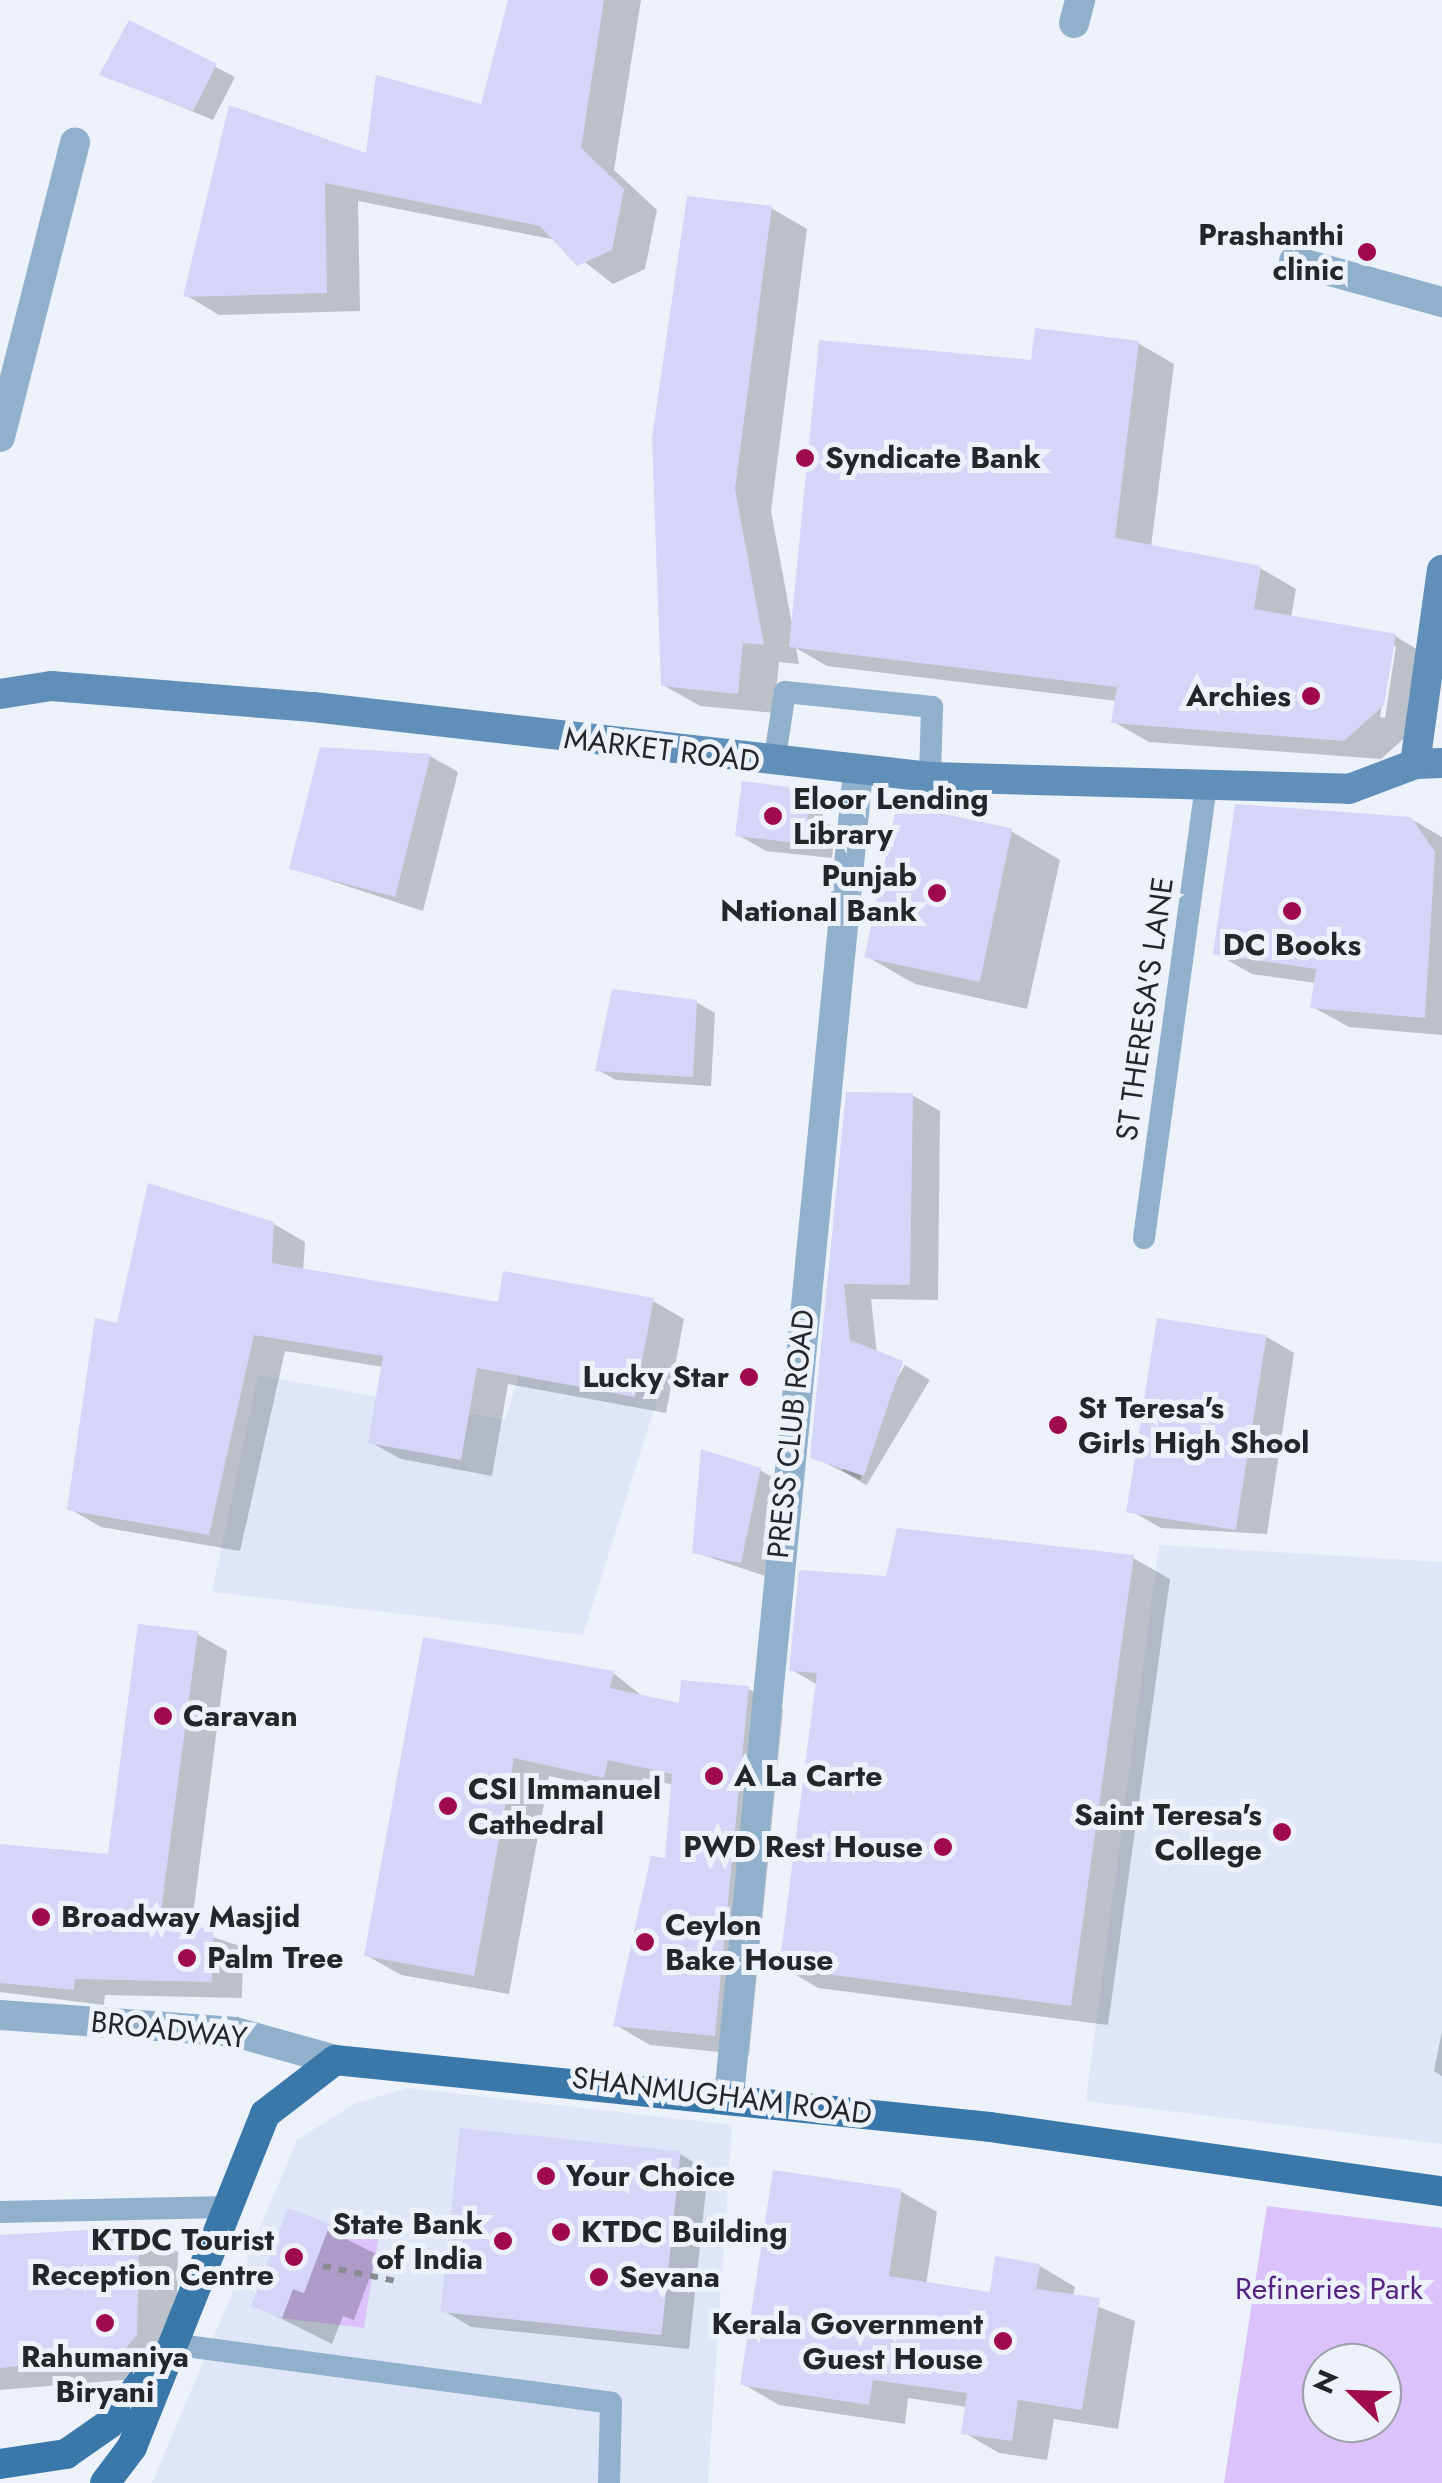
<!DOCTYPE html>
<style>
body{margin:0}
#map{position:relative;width:1442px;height:2483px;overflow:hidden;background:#ecf1fa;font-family:Jost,sans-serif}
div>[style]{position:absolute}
.built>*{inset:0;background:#dfe6f7}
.green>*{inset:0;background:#dbc2fb}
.shadow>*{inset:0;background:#0003;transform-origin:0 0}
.building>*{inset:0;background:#d5d5f8;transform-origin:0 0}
.path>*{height:6px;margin-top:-3px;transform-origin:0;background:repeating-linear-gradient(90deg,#898c92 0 8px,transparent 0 16px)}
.lane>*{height:22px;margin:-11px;padding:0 11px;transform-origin:11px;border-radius:11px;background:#90b0cc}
.street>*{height:30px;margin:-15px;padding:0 15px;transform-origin:15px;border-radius:15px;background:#90b0cc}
.secondary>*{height:30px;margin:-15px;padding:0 15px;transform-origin:15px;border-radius:15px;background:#6090b9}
.primary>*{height:30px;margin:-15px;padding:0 15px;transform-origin:15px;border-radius:15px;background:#3a78aa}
.dots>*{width:28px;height:28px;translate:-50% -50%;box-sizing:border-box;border:5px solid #ecf1fa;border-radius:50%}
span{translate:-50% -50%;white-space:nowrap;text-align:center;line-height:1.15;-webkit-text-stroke:10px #ecf1fa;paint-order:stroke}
.poi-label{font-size:30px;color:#25262a;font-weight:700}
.right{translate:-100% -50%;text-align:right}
.left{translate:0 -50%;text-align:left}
.street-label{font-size:30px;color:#25262a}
.park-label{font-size:30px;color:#552481}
.north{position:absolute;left:1302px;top:2343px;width:100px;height:100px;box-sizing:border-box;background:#ecf1fa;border:2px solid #9ca0a7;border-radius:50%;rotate:293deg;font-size:28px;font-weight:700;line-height:40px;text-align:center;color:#25262a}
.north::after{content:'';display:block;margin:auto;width:35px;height:45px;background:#a0094e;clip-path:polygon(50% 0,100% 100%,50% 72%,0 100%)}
</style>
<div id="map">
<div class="built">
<div style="clip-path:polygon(520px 1372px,662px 1384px,583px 1635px,212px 1592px,258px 1375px,505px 1420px)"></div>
<div style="clip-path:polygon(1159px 1545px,1442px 1562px,1442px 2144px,1086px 2101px)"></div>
<div style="clip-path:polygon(407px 2088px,732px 2125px,708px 2483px,152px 2483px,297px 2140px,354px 2104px)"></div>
</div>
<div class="green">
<div style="clip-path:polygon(evenodd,1267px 2206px,1442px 2228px,1442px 2483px,1224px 2483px,1267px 2206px,1382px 2363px,1382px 2423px,1322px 2423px,1322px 2363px,1382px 2363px)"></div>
<div style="clip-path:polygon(330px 2224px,379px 2234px,364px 2328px,282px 2318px,293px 2289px,304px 2293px)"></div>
</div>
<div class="shadow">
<div style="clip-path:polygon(510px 0,641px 0,614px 170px,657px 210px,645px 269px,613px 284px,556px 240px,358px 201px,360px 311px,219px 315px,186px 295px,231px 108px,368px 157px,483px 107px)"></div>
<div style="clip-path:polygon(130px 23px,235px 77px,213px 120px,102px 74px)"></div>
<div style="clip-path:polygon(evenodd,771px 208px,807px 229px,771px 511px,792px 624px,1033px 363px,1138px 343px,1174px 364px,1151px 547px,1260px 568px,1296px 589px,1291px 618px,1395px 636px,1430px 657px,1419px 725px,1381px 759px,1149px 742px,1114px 722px,1117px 701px,827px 666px,796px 648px,799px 664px,779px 662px,774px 713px,700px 706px,663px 685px,771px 208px,1391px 646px,1396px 646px,1385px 718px,1380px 717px,1391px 646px)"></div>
<div style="clip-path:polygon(430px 756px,458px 772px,423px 911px,292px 868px)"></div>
<div style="clip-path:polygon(788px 790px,817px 806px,835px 833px,832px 858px,766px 851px,738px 835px)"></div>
<div style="clip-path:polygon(1411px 819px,1442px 837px,1442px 1035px,1349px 1027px,1313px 1007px,1316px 983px,1252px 974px,1215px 953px)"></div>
<div style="clip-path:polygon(1011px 831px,1060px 860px,1027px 1009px,915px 984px,866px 956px)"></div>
<div style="clip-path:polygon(696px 1002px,715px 1013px,711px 1086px,616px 1080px,598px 1070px)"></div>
<div style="clip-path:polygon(848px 1094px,912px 1095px,940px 1111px,938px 1300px,871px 1299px,877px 1354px,902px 1364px,860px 1480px,813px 1457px)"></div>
<div style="clip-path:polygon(274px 1224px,305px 1242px,303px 1271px,500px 1305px,653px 1301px,684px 1319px,666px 1413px,508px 1384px,492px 1476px,401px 1459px,370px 1442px,383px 1367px,285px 1351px,240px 1551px,101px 1527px,70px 1509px,119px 1326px)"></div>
<div style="clip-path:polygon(1267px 1337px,1294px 1353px,1267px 1534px,1161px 1528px,1133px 1512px)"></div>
<div style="left:905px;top:1365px;width:29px;height:123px;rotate:31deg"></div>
<div style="clip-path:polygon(760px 1470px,788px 1486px,768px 1577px,694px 1552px)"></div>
<div style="clip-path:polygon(1133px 1558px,1170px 1579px,1108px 2025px,818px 1988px,781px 1966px,818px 1685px,792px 1670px,888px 1579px)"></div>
<div style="clip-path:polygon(197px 1634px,227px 1651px,191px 1930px,243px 1947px,242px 1998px,105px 1995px,104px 2005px,0 1992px,0 1846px,110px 1856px)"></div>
<div style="clip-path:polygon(425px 1640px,613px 1673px,646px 1699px,681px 1706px,749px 1689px,783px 1709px,749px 2055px,650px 2045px,616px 2025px,667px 1861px,674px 1785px,643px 1778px,639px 1796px,549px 1776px,509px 1994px,401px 1975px,366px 1955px)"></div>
<div style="clip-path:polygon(1442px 2031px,1442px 2076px,1434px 2071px)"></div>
<div style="clip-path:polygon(680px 2154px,708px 2171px,689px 2349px,471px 2327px,443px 2310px)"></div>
<div style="clip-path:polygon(902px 2192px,937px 2212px,926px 2285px,992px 2295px,1040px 2266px,1075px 2287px,1073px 2297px,1135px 2321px,1118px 2429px,1054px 2419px,1047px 2460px,999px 2453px,963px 2432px,967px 2407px,908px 2398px,905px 2424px,779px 2405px,743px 2384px)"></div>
<div style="clip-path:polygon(290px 2211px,378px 2255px,354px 2320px,343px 2316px,332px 2344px,254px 2305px)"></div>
<div style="clip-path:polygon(140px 2229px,178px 2252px,176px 2358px,159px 2377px,0 2390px,0 2237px)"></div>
</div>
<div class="building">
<div style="clip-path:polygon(508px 0,604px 0,581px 148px,624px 189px,612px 250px,577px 266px,540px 226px,325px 183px,327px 293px,183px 297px,229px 105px,366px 153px,376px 75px,481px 104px)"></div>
<div style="clip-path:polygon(129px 20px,217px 64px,193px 111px,99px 75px)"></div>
<div style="clip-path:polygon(687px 196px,772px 206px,735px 489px,764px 645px,743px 643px,738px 694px,661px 686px,652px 438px)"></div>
<div style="clip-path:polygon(1035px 328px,1139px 341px,1115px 538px,1261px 566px,1254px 609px,1396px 634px,1384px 705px,1344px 741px,1111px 723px,1117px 687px,789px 647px,819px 340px,1031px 360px)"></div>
<div style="clip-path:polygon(320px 747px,431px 754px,395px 897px,289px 869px)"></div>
<div style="clip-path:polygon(742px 781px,788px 787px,808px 816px,805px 844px,735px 836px)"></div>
<div style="left:897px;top:804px;width:118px;height:157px;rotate:12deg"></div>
<div style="clip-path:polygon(1235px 804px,1411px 817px,1435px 852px,1425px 1018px,1310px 1008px,1316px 969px,1213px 954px)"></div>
<div style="clip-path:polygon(612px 989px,697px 1000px,693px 1077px,595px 1071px)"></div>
<div style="clip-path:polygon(846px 1092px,913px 1093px,910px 1285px,844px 1284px,850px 1340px,903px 1361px,864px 1476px,810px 1458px)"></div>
<div style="clip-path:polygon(148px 1183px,274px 1222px,272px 1263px,498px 1302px,503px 1271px,654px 1298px,635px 1397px,477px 1368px,461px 1460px,368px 1443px,383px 1356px,254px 1335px,209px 1535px,67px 1510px,95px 1318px,117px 1323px)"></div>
<div style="left:1157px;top:1318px;width:111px;height:197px;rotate:9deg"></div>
<div style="clip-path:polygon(701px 1449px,761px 1468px,741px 1563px,692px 1553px)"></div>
<div style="clip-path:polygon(897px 1528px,1134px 1555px,1071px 2006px,779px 1968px,817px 1673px,789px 1671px,799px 1570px,886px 1576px)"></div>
<div style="clip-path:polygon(138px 1624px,198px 1631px,159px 1926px,214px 1928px,212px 1982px,75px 1979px,74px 1990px,0 1983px,0 1844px,108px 1854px)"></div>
<div style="clip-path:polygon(423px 1637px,614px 1671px,610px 1688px,679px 1703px,681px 1680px,749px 1686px,715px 2036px,613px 2026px,651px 1856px,665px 1858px,672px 1774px,608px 1760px,604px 1778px,514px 1758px,474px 1976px,364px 1956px)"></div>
<div style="left:460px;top:2128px;width:222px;height:185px;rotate:6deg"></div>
<div style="clip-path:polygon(773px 2170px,902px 2189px,889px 2276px,990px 2292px,995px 2256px,1040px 2264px,1036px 2289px,1100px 2298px,1082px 2410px,1018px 2400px,1012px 2441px,961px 2434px,967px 2393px,873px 2380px,869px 2405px,740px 2385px)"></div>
<div style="clip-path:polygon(288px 2208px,330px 2224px,304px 2293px,293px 2289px,282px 2318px,251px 2306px)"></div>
<div style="clip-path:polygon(140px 2227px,137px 2335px,119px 2356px,0 2368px,0 2235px)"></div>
</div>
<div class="path">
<div style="left:323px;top:2266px;width:75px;rotate:11.6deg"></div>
</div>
<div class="lane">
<div style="left:774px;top:763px;width:72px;rotate:-81.2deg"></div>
<div style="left:785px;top:692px;width:148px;rotate:5.8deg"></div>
<div style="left:932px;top:707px;width:70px;rotate:91.6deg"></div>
<div style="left:1144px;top:1238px;width:455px;rotate:-82.2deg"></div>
<div style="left:0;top:2212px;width:225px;rotate:-1.3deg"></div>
<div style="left:171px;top:2344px;width:444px;rotate:7.6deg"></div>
<div style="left:611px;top:2403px;width:80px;rotate:91.4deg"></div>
</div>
<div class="street">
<div style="left:1074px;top:23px;width:24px;rotate:-75deg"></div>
<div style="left:1294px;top:261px;width:154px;rotate:15.5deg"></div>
<div style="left:0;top:437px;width:304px;rotate:-75.7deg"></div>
<div style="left:0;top:2015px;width:236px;rotate:4.1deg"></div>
<div style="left:235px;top:2032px;width:104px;rotate:15.6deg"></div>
<div style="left:729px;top:2097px;width:1332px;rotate:-84.44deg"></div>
</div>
<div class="secondary">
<div style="left:0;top:694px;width:52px;rotate:-8.9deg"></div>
<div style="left:51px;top:686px;width:263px;rotate:4.6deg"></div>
<div style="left:313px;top:707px;width:621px;rotate:6.47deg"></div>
<div style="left:930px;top:777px;width:419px;rotate:1.6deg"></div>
<div style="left:1349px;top:789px;width:71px;rotate:-20.7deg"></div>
<div style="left:1415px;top:764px;width:27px;rotate:-2deg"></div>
<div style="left:1415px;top:764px;width:196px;rotate:-82.1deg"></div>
</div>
<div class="primary">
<div style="left:0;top:2464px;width:67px;rotate:-8.6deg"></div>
<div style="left:66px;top:2454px;width:52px;rotate:-34.9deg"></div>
<div style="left:109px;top:2424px;width:68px;rotate:-52.1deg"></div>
<div style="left:105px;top:2483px;width:45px;rotate:-53.1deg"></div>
<div style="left:132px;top:2447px;width:359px;rotate:-68.2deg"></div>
<div style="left:265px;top:2114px;width:88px;rotate:-37.6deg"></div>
<div style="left:335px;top:2060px;width:658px;rotate:5.84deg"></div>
<div style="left:990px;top:2127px;width:457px;rotate:8.1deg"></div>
</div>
<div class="dots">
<div style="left:1367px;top:252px;background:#a0094e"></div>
<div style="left:805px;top:458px;background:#a0094e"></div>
<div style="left:1311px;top:696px;background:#a0094e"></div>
<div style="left:773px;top:816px;background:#a0094e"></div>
<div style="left:937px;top:893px;background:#a0094e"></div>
<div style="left:1292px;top:911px;background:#a0094e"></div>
<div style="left:749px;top:1377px;background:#a0094e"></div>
<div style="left:1058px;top:1425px;background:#a0094e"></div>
<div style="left:163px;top:1716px;background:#a0094e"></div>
<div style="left:714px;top:1776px;background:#a0094e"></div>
<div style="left:448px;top:1806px;background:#a0094e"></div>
<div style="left:1282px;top:1832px;background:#a0094e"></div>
<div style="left:943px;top:1847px;background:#a0094e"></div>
<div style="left:41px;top:1917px;background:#a0094e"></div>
<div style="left:645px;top:1942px;background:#a0094e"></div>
<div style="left:187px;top:1958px;background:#a0094e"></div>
<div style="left:546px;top:2176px;background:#a0094e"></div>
<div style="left:561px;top:2232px;background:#a0094e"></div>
<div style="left:503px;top:2241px;background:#a0094e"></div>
<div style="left:294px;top:2257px;background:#a0094e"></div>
<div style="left:599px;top:2277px;background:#a0094e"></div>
<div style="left:105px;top:2323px;background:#a0094e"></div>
<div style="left:1003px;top:2341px;background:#a0094e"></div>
</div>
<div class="poi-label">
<span class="right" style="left:1344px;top:252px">Prashanthi<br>clinic</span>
<span class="left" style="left:825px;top:458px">Syndicate Bank</span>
<span class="right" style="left:1291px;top:696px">Archies</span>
<span class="left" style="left:793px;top:816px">Eloor Lending<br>Library</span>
<span class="right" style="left:917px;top:893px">Punjab<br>National Bank</span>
<span style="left:1292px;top:945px">DC Books</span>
<span class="right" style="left:729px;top:1377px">Lucky Star</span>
<span class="left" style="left:1078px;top:1425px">St Teresa's<br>Girls High Shool</span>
<span class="left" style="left:183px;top:1716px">Caravan</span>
<span class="left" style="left:734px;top:1776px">A La Carte</span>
<span class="left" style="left:468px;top:1806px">CSI Immanuel<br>Cathedral</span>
<span class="right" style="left:1262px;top:1832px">Saint Teresa's<br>College</span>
<span class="right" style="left:923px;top:1847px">PWD Rest House</span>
<span class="left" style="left:61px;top:1917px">Broadway Masjid</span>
<span class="left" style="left:665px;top:1942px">Ceylon<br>Bake House</span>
<span class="left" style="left:207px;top:1958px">Palm Tree</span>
<span class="left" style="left:566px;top:2176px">Your Choice</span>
<span class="right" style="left:483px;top:2241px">State Bank<br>of India</span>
<span class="left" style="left:581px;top:2232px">KTDC Building</span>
<span class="right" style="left:274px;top:2257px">KTDC Tourist<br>Reception Centre</span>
<span class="left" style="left:619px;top:2277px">Sevana</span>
<span class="right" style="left:983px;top:2341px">Kerala Government<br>Guest House</span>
<span style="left:105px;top:2374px">Rahumaniya<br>Biryani</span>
</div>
<div class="street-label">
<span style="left:662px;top:750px;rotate:7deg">MARKET ROAD</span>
<span style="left:1145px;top:1009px;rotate:-82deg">ST THERESA'S LANE</span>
<span style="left:791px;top:1434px;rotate:-84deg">PRESS CLUB ROAD</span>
<span style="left:169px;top:2030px;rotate:6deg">BROADWAY</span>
<span style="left:722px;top:2096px;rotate:7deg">SHANMUGHAM ROAD</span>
</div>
<div class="park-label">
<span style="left:1329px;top:2289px">Refineries Park</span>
</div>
<div class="north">N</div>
</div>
